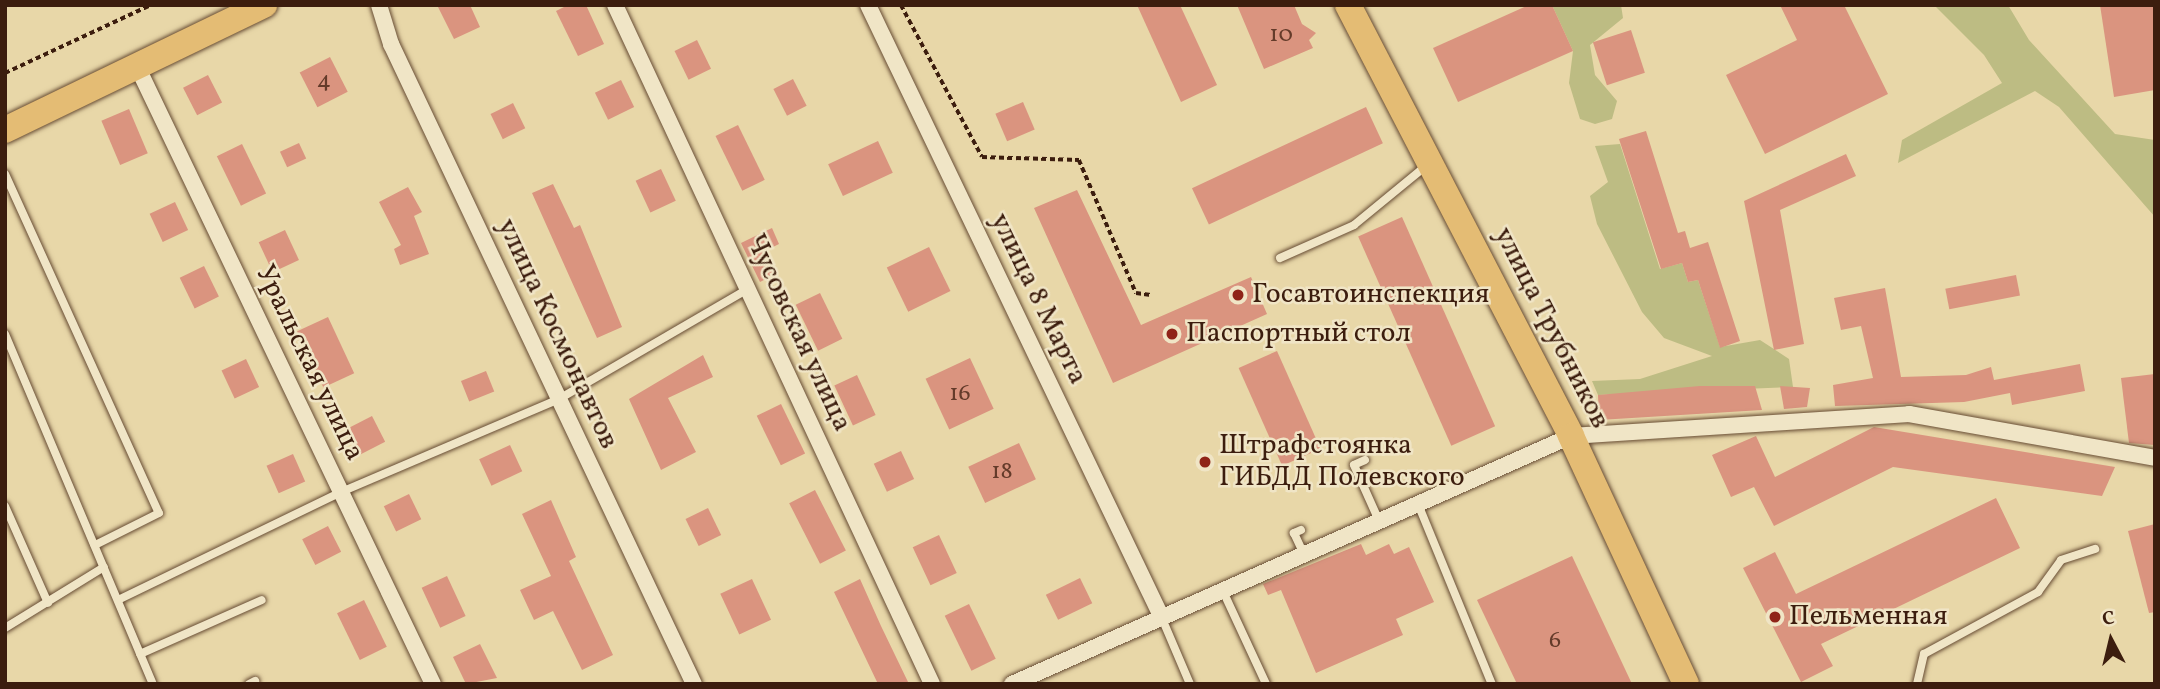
<!DOCTYPE html>
<meta charset="utf-8">
<style>
body{margin:0}
#map{position:relative;width:2160px;height:689px;overflow:hidden;background:#e8d7a8;font-family:Vollkorn,serif}
div>[style]{position:absolute}
.green>*{inset:0;background:#bdbc83}
.building>*{inset:0;background:#da947f;transform-origin:0 0}
.path>*{height:3.5px;margin-top:-1.75px;transform-origin:0;background:repeating-linear-gradient(90deg,#3c1d0e 0 5px,transparent 0 8.5px)}
.roads{filter:drop-shadow(0 0 2px #674c34) drop-shadow(0 0 2px #674c34)}
.service>*{height:8px;margin:-4px;padding:0 4px;transform-origin:4px;border-radius:4px;background:#f0e5c6}
.minor>*{height:16px;margin:-8px;padding:0 8px;transform-origin:8px;border-radius:8px;background:#f0e5c6}
.primary>*{height:26px;margin:-13px;padding:0 13px;transform-origin:13px;border-radius:13px;background:#e4bc74}
.dots>*{width:19px;height:19px;translate:-50% -50%;box-sizing:border-box;border:4px solid #f0e5c6;border-radius:50%}
span{translate:-50% -50%;white-space:nowrap;text-align:center;line-height:1.15;-webkit-text-stroke:5px #f0e5c6;paint-order:stroke}
.number-label{font-size:24px;color:#643b2a}
.number-label span{-webkit-text-stroke-width:0}
.poi-label{font-size:28px;color:#3c1d0e}
.left{translate:0 -50%;text-align:left}
.street-label{font-size:28px;color:#3c1d0e}
.frame{position:absolute;inset:0;border:7px solid #3c1d0e;pointer-events:none}
.north{position:absolute;left:2076px;top:605px;width:70px;height:70px;-webkit-text-stroke:5px #f0e5c6;paint-order:stroke;rotate:353deg;font-size:19px;font-weight:700;line-height:28px;text-align:center;color:#3c1d0e}
.north::after{content:'';display:block;margin:auto;width:24px;height:32px;background:#3c1d0e;clip-path:polygon(50% 0,100% 100%,50% 72%,0 100%)}
</style>
<div id="map">
<div class="green">
<div style="clip-path:polygon(1552px 5px,1621px 5px,1623px 18px,1590px 45px,1595px 75px,1617px 101px,1612px 119px,1595px 124px,1580px 119px,1569px 83px,1573px 51px)"></div>
<div style="clip-path:polygon(1934px 5px,2008px 5px,2029px 40px,2115px 134px,2155px 140px,2155px 217px,2059px 107px,2035px 91px,1898px 163px,1902px 140px,2002px 83px,1984px 55px)"></div>
<div style="clip-path:polygon(1620px 144px,1660px 269px,1682px 263px,1688px 282px,1698px 280px,1720px 347px,1760px 340px,1789px 359px,1793px 387px,1598px 395px,1592px 381px,1640px 379px,1712px 356px,1664px 338px,1642px 312px,1597px 224px,1590px 196px,1608px 182px,1595px 146px)"></div>
</div>
<div class="building">
<div style="clip-path:polygon(437px 5px,470px 5px,480px 27px,454px 39px)"></div>
<div style="clip-path:polygon(568px 5px,586px 5px,604px 44px,578px 56px,556px 11px)"></div>
<div style="clip-path:polygon(1137px 5px,1180px 5px,1217px 85px,1181px 102px)"></div>
<div style="clip-path:polygon(1237px 5px,1294px 5px,1302px 24px,1316px 33px,1309px 40px,1313px 48px,1264px 69px)"></div>
<div style="clip-path:polygon(1529px 5px,1552px 5px,1573px 51px,1458px 102px,1433px 48px)"></div>
<div style="clip-path:polygon(1780px 5px,1844px 5px,1888px 94px,1765px 154px,1726px 75px,1797px 40px)"></div>
<div style="clip-path:polygon(2100px 5px,2155px 5px,2155px 90px,2114px 97px)"></div>
<div style="left:1631px;top:30px;width:45px;height:40px;rotate:72deg"></div>
<div style="left:697px;top:40px;width:32px;height:25px;rotate:64deg"></div>
<div style="left:330px;top:57px;width:39px;height:34px;rotate:63deg"></div>
<div style="left:208px;top:75px;width:31px;height:28px;rotate:63deg"></div>
<div style="left:793px;top:79px;width:30px;height:22px;rotate:63deg"></div>
<div style="left:621px;top:80px;width:30px;height:29px;rotate:64deg"></div>
<div style="left:1023px;top:102px;width:30px;height:30px;rotate:67deg"></div>
<div style="left:513px;top:103px;width:28px;height:25px;rotate:64deg"></div>
<div style="left:1366px;top:107px;width:40px;height:192px;rotate:65deg"></div>
<div style="left:129px;top:109px;width:48px;height:30px;rotate:67deg"></div>
<div style="left:738px;top:125px;width:61px;height:25px;rotate:64deg"></div>
<div style="clip-path:polygon(1646px 131px,1678px 233px,1685px 231px,1690px 248px,1708px 242px,1740px 341px,1720px 348px,1698px 280px,1688px 282px,1682px 263px,1661px 269px,1619px 139px)"></div>
<div style="left:878px;top:141px;width:35px;height:55px;rotate:65deg"></div>
<div style="left:299px;top:143px;width:17px;height:21px;rotate:65deg"></div>
<div style="left:242px;top:144px;width:55px;height:28px;rotate:64deg"></div>
<div style="clip-path:polygon(1846px 154px,1856px 176px,1780px 210px,1804px 344px,1774px 350px,1744px 201px)"></div>
<div style="left:661px;top:169px;width:35px;height:28px;rotate:65deg"></div>
<div style="clip-path:polygon(553px 184px,574px 228px,580px 225px,622px 327px,597px 338px,532px 193px)"></div>
<div style="clip-path:polygon(408px 187px,422px 212px,414px 216px,429px 254px,400px 265px,394px 249px,401px 245px,379px 202px)"></div>
<div style="clip-path:polygon(1077px 190px,1141px 325px,1251px 277px,1267px 314px,1113px 383px,1034px 208px)"></div>
<div style="left:175px;top:202px;width:31px;height:28px;rotate:65deg"></div>
<div style="left:1402px;top:217px;width:229px;height:48px;rotate:66deg"></div>
<div style="clip-path:polygon(772px 228px,779px 244px,763px 252px,774px 275px,760px 282px,741px 243px)"></div>
<div style="left:285px;top:230px;width:33px;height:29px;rotate:65deg"></div>
<div style="left:929px;top:247px;width:49px;height:47px;rotate:64deg"></div>
<div style="left:204px;top:266px;width:34px;height:27px;rotate:64deg"></div>
<div style="left:2016px;top:275px;width:21px;height:72px;rotate:79deg"></div>
<div style="clip-path:polygon(1885px 288px,1901px 377px,1966px 375px,1991px 367px,1994px 380px,2080px 364px,2085px 391px,2012px 405px,2010px 393px,1964px 402px,1835px 406px,1833px 385px,1873px 378px,1861px 326px,1841px 330px,1834px 298px)"></div>
<div style="left:820px;top:293px;width:51px;height:27px;rotate:64deg"></div>
<div style="left:328px;top:317px;width:62px;height:34px;rotate:65deg"></div>
<div style="left:1277px;top:351px;width:107px;height:42px;rotate:66deg"></div>
<div style="clip-path:polygon(703px 355px,713px 377px,668px 398px,696px 452px,661px 470px,629px 399px)"></div>
<div style="left:970px;top:358px;width:56px;height:49px;rotate:65deg"></div>
<div style="left:246px;top:359px;width:31px;height:27px;rotate:65deg"></div>
<div style="left:486px;top:371px;width:22px;height:27px;rotate:68deg"></div>
<div style="clip-path:polygon(2155px 374px,2155px 445px,2129px 443px,2121px 378px)"></div>
<div style="left:857px;top:375px;width:44px;height:25px;rotate:65deg"></div>
<div style="clip-path:polygon(1700px 386px,1755px 386px,1762px 410px,1599px 420px,1598px 395px)"></div>
<div style="clip-path:polygon(1780px 386px,1810px 388px,1807px 407px,1784px 409px)"></div>
<div style="left:781px;top:404px;width:55px;height:27px;rotate:64deg"></div>
<div style="left:372px;top:416px;width:29px;height:29px;rotate:63deg"></div>
<div style="clip-path:polygon(1874px 427px,2115px 467px,2102px 496px,1893px 467px,1774px 526px,1754px 487px,1731px 497px,1712px 455px,1756px 436px,1775px 477px)"></div>
<div style="left:1019px;top:443px;width:40px;height:56px;rotate:65deg"></div>
<div style="left:510px;top:445px;width:29px;height:34px;rotate:65deg"></div>
<div style="left:901px;top:451px;width:31px;height:30px;rotate:65deg"></div>
<div style="left:293px;top:454px;width:30px;height:29px;rotate:66deg"></div>
<div style="left:815px;top:490px;width:68px;height:29px;rotate:63deg"></div>
<div style="left:409px;top:494px;width:28px;height:28px;rotate:64deg"></div>
<div style="clip-path:polygon(1996px 498px,2020px 548px,1821px 644px,1833px 666px,1801px 682px,1743px 568px,1775px 552px,1796px 594px)"></div>
<div style="clip-path:polygon(551px 500px,576px 557px,569px 561px,613px 655px,582px 670px,553px 611px,534px 620px,520px 590px,551px 576px,522px 514px)"></div>
<div style="left:708px;top:508px;width:30px;height:25px;rotate:64deg"></div>
<div style="clip-path:polygon(2155px 524px,2155px 612px,2149px 613px,2128px 531px)"></div>
<div style="left:328px;top:526px;width:29px;height:29px;rotate:63deg"></div>
<div style="left:939px;top:535px;width:42px;height:29px;rotate:65deg"></div>
<div style="clip-path:polygon(1361px 544px,1366px 555px,1389px 544px,1394px 554px,1409px 547px,1434px 602px,1396px 619px,1403px 635px,1316px 673px,1281px 590px,1268px 595px,1263px 584px)"></div>
<div style="clip-path:polygon(1572px 556px,1632px 684px,1517px 684px,1477px 600px)"></div>
<div style="left:447px;top:576px;width:44px;height:28px;rotate:65deg"></div>
<div style="left:1080px;top:578px;width:28px;height:38px;rotate:64deg"></div>
<div style="left:752px;top:579px;width:45px;height:35px;rotate:65deg"></div>
<div style="clip-path:polygon(860px 579px,881px 626px,909px 684px,878px 684px,834px 592px)"></div>
<div style="left:364px;top:600px;width:52px;height:30px;rotate:64deg"></div>
<div style="left:969px;top:604px;width:61px;height:27px;rotate:64deg"></div>
<div style="clip-path:polygon(480px 644px,497px 678px,466px 684px,453px 657px)"></div>
</div>
<div class="path">
<div style="left:901px;top:5px;width:172px;rotate:61.9deg"></div>
<div style="left:982px;top:157px;width:97px;rotate:1.8deg"></div>
<div style="left:1079px;top:160px;width:145px;rotate:66.8deg"></div>
<div style="left:1136px;top:293px;width:15px;rotate:8deg"></div>
<div style="left:5px;top:73px;width:161px;rotate:-25deg"></div>
</div>
<div class="roads">
<div class="service">
<div style="left:5px;top:174px;width:372px;rotate:65.6deg"></div>
<div style="left:159px;top:513px;width:72px;rotate:153.4deg"></div>
<div style="left:1280px;top:258px;width:81px;rotate:-24deg"></div>
<div style="left:1354px;top:225px;width:94px;rotate:-39.4deg"></div>
<div style="left:5px;top:334px;width:380px;rotate:67.1deg"></div>
<div style="left:1365px;top:460px;width:12px;rotate:156deg"></div>
<div style="left:1354px;top:465px;width:61px;rotate:65.9deg"></div>
<div style="left:1418px;top:504px;width:195px;rotate:67.7deg"></div>
<div style="left:5px;top:506px;width:106px;rotate:66.1deg"></div>
<div style="left:1301px;top:530px;width:8px;rotate:157deg"></div>
<div style="left:1294px;top:533px;width:23px;rotate:65deg"></div>
<div style="left:1222px;top:589px;width:105px;rotate:65.1deg"></div>
<div style="left:120px;top:599px;width:246px;rotate:-25.8deg"></div>
<div style="left:341px;top:492px;width:237px;rotate:-23.1deg"></div>
<div style="left:559px;top:399px;width:219px;rotate:-30.2deg"></div>
<div style="left:1161px;top:616px;width:74px;rotate:66.9deg"></div>
<div style="left:5px;top:628px;width:116px;rotate:-31.6deg"></div>
<div style="left:140px;top:654px;width:133px;rotate:-23.9deg"></div>
<div style="left:249px;top:684px;width:7px;rotate:-27deg"></div>
<div style="left:1917px;top:684px;width:31px;rotate:-77deg"></div>
<div style="left:1924px;top:654px;width:130px;rotate:-28.5deg"></div>
<div style="left:2038px;top:592px;width:39px;rotate:-54deg"></div>
<div style="left:2061px;top:560px;width:36px;rotate:-18deg"></div>
</div>
<div class="minor">
<div style="left:379px;top:5px;width:41px;rotate:72.9deg"></div>
<div style="left:391px;top:44px;width:708px;rotate:64.67deg"></div>
<div style="left:615px;top:5px;width:749px;rotate:64.97deg"></div>
<div style="left:868px;top:5px;width:678px;rotate:64.38deg"></div>
<div style="left:137px;top:66px;width:685px;rotate:64.41deg"></div>
<div style="left:1012px;top:684px;width:612px;rotate:-23.92deg"></div>
<div style="left:1571px;top:436px;width:339px;rotate:-3.7deg"></div>
<div style="left:1909px;top:414px;width:250px;rotate:10.1deg"></div>
</div>
<div class="primary">
<div style="left:1348px;top:5px;width:485px;rotate:62.6deg"></div>
<div style="left:1571px;top:436px;width:273px;rotate:65.1deg"></div>
<div style="left:5px;top:130px;width:288px;rotate:-25.8deg"></div>
</div>
</div>
<div class="dots">
<div style="left:1238px;top:295px;background:#8f2418"></div>
<div style="left:1172px;top:334px;background:#8f2418"></div>
<div style="left:1205px;top:462px;background:#8f2418"></div>
<div style="left:1775px;top:617px;background:#8f2418"></div>
</div>
<div class="number-label">
<span style="left:1281px;top:36px">10</span>
<span style="left:324px;top:82px">4</span>
<span style="left:960px;top:395px">16</span>
<span style="left:1002px;top:473px">18</span>
<span style="left:1555px;top:642px">6</span>
</div>
<div class="poi-label">
<span class="left" style="left:1252px;top:295px">Госавтоинспекция</span>
<span class="left" style="left:1186px;top:334px">Паспортный стол</span>
<span class="left" style="left:1219px;top:462px">Штрафстоянка<br>ГИБДД Полевского</span>
<span class="left" style="left:1789px;top:617px">Пельменная</span>
</div>
<div class="street-label">
<span style="left:1038px;top:299px;rotate:64deg">улица 8 Марта</span>
<span style="left:1551px;top:328px;rotate:63deg">улица Трубников</span>
<span style="left:798px;top:333px;rotate:65deg">Чусовская улица</span>
<span style="left:557px;top:334px;rotate:65deg">улица Космонавтов</span>
<span style="left:309px;top:363px;rotate:64deg">Уральская улица</span>
</div>
<div class="frame"></div>
<div class="north">С</div>
</div>
